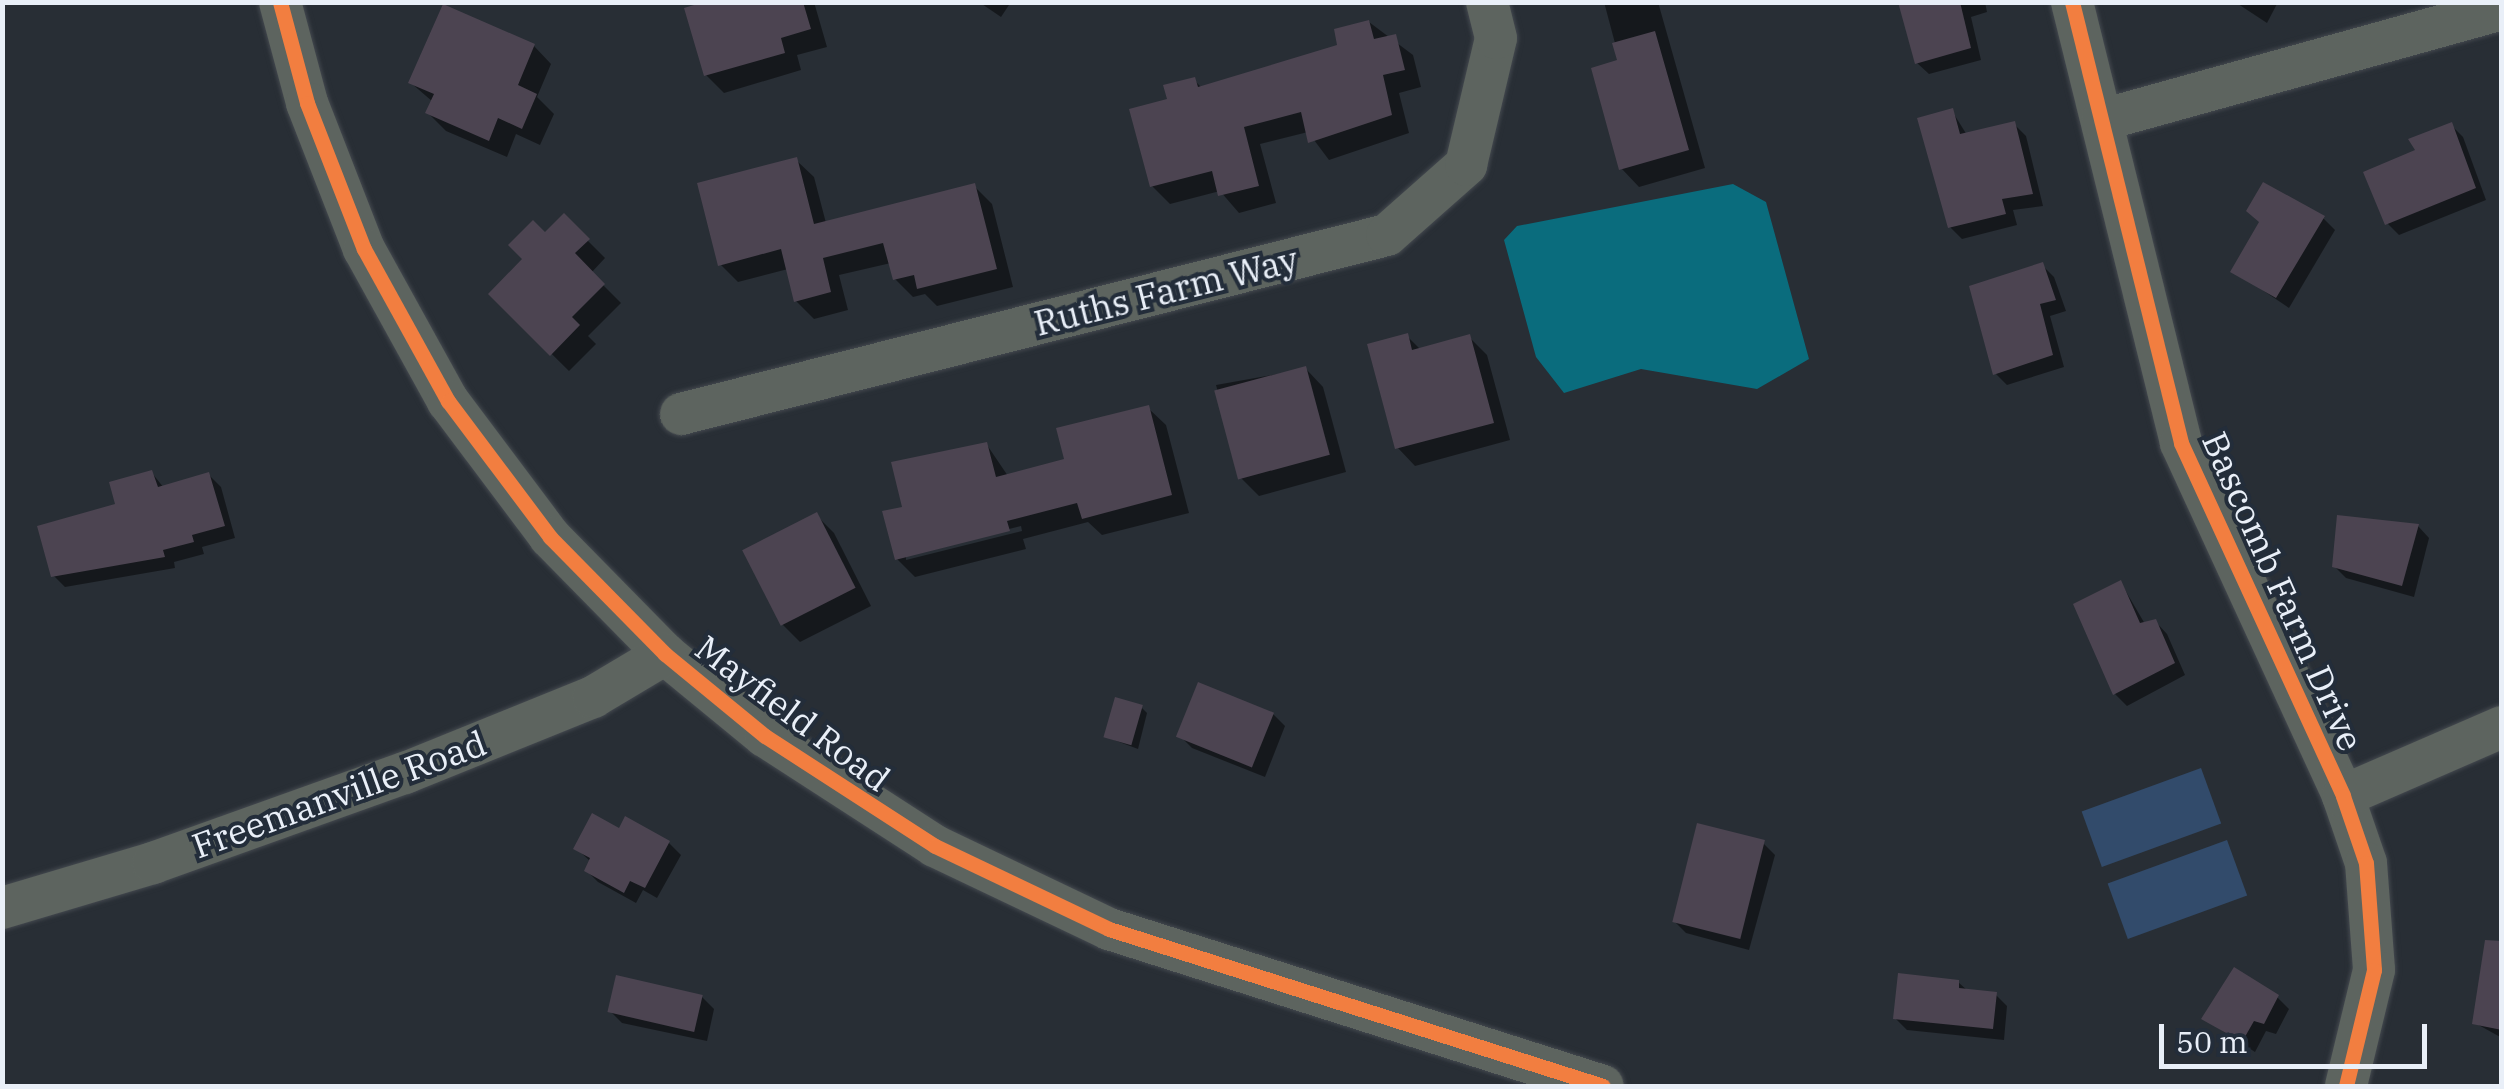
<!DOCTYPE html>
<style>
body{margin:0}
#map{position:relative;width:2504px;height:1089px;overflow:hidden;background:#282e35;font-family:"IBM Plex Serif",serif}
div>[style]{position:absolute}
.green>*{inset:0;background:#324b6b;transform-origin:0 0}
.water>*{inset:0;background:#0a6c7d}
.shadow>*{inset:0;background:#0007}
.building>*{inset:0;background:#4c4451;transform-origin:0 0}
.roads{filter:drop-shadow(0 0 2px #44494f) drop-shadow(0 0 2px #44494f)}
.minor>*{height:42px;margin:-21px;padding:0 21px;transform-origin:21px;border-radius:21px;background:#5d645f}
.cycleway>*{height:15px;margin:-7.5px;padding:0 7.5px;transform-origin:7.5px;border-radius:7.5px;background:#f27e40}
span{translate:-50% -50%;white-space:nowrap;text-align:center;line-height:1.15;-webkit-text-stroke:8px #232d3a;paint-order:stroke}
.street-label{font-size:35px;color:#e9eff8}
.frame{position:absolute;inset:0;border:5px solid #e9eff8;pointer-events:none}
.scale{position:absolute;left:2159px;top:1024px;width:268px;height:45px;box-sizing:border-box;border:5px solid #e9eff8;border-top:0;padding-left:12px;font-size:30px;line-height:35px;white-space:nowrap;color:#e9eff8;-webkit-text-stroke:8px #232d3a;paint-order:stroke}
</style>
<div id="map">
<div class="green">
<div style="left:2201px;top:768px;width:59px;height:127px;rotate:70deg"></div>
<div style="left:2227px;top:840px;width:59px;height:127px;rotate:70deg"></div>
</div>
<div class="water">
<div style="clip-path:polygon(1733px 184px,1766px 202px,1809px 359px,1757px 389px,1641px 369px,1564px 393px,1536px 357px,1504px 240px,1517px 226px)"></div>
</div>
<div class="shadow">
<div style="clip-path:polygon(702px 2px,814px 2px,827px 47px,797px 55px,801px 70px,724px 93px,706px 75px)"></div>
<div style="clip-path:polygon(979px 2px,1011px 2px,1001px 17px)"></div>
<div style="clip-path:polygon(1604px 2px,1658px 2px,1705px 168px,1639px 187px,1622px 169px,1620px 62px)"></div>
<div style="clip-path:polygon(1901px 2px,1985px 2px,1987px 12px,1971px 17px,1981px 60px,1929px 74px,1917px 63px)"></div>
<div style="clip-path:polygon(2235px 2px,2278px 2px,2267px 23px)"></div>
<div style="clip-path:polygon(1369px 22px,1413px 55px,1421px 87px,1399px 93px,1409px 133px,1329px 160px,1308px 132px,1260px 144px,1276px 203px,1239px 213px,1220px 191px,1170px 204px,1152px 186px,1170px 101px,1194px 80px,1202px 88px,1340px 47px)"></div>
<div style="clip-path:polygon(534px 46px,551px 64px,537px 97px,554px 114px,540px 145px,516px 134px,507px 157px,446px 131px,428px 113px,433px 102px,411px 83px)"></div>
<div style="clip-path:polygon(1952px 111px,1967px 135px,2014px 124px,2026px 136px,2043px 206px,2013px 210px,2017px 225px,1962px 239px,1950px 227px)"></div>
<div style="clip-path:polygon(2451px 125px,2463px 137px,2486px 200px,2399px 235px,2387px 223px,2418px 151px)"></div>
<div style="clip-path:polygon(796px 160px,814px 177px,826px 223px,974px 186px,992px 204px,1013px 287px,937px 306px,925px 294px,913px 297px,895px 279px,891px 263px,839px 275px,848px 310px,814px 319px,796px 301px,788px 269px,738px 282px,720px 264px)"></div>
<div style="clip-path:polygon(564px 217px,605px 258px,591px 273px,621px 303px,588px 336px,596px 344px,569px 371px,491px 294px)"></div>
<div style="clip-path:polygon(2323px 218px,2335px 230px,2289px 308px,2234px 271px)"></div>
<div style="clip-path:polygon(2042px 265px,2054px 277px,2066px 311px,2050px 316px,2064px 367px,2007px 385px,1995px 373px)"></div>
<div style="clip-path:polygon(1407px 336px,1421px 350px,1469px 337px,1487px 355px,1510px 440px,1415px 466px,1398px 448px)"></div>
<div style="clip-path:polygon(1306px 369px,1323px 387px,1346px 472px,1259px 496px,1241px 478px,1216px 385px)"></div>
<div style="clip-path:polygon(evenodd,1148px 408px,1166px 425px,1189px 513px,1102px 535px,1088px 522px,1023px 539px,1026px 549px,915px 577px,897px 559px,905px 508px,987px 445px,1008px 476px,1067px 460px,1148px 408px,1021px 526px,1022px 531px,906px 560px,906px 555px,1021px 526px)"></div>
<div style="clip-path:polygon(152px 473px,164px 488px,209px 475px,221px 487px,235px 538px,202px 547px,204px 554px,174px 562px,175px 568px,65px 587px,53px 575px)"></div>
<div style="clip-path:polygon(816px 515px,834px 533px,871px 606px,800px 642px,782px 624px)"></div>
<div style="clip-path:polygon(2418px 526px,2429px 538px,2414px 597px,2346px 578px,2334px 566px)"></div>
<div style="clip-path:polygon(2121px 583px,2145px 624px,2155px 621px,2167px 634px,2185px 675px,2127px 706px,2115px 694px,2076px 605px)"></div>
<div style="clip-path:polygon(1142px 708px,1147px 713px,1138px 749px,1106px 737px)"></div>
<div style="clip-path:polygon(1273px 714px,1285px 726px,1265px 777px,1192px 748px,1180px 736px)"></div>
<div style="clip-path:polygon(669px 843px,681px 855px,657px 898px,643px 890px,636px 903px,598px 882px,587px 871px,591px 862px,576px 848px)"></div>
<div style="clip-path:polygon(1763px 843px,1775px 855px,1749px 950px,1686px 933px,1674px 921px)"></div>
<div style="clip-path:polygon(2502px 955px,2502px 1038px,2475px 1023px)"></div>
<div style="clip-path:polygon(1958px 982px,1968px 991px,1995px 994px,2007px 1006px,2004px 1040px,1907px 1030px,1895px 1018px)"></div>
<div style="clip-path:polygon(702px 997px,714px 1009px,707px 1041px,622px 1023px,610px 1011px)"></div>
<div style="clip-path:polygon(2277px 997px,2289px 1009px,2276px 1034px,2266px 1031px,2255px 1052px,2204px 1019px)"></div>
</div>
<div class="building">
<div style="clip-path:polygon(704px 2px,803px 2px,811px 29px,781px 38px,785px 53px,704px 76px,684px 8px)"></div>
<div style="clip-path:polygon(1898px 2px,1960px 2px,1971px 48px,1915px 64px)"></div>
<div style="clip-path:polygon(443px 4px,535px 44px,518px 85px,537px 94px,522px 129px,498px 118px,489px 141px,425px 113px,434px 94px,408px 83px)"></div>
<div style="clip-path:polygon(1369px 20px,1374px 39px,1396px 34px,1405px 70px,1383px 75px,1392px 115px,1308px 143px,1301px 112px,1244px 127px,1259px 186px,1218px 196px,1212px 171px,1150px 187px,1129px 109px,1167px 99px,1163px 85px,1195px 77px,1198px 87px,1337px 45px,1334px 29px)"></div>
<div style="clip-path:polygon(1655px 31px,1689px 150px,1619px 170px,1591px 68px,1617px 60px,1612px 43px)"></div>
<div style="clip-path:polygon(1953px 108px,1960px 134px,2015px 121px,2033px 194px,2002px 199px,2006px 214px,1948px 228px,1917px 118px)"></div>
<div style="clip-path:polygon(2452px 122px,2476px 188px,2385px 225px,2363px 172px,2415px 150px,2408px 139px)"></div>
<div style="clip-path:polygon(797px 157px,814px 224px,975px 183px,997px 269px,917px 289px,914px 275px,893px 280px,883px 243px,823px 258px,831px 292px,794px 302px,781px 249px,718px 266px,697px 183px)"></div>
<div style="clip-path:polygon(2263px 182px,2325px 216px,2276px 298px,2230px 272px,2259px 222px,2246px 211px)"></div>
<div style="clip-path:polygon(564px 213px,590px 239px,575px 253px,605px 284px,572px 317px,580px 325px,550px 356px,488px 294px,522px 259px,508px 245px,533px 220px,545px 232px)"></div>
<div style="clip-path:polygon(2043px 262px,2056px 300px,2040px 304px,2053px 355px,1993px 375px,1969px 286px)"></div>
<div style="clip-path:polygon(1408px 333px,1412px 350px,1470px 334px,1494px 423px,1395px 449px,1367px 344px)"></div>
<div style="left:1306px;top:366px;width:92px;height:95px;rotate:75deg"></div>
<div style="clip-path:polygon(1149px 405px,1172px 495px,1082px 519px,1077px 503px,1007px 521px,1010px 531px,895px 560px,882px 511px,902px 507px,891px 462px,987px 442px,996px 477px,1064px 459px,1056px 428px)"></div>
<div style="clip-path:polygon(152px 470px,158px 487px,209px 472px,225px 526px,192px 535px,194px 542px,163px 550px,165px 557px,51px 577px,37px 526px,115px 504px,109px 482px)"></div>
<div style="left:817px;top:512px;width:85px;height:84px;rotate:63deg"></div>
<div style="clip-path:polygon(2337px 515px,2419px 524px,2402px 586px,2332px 567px)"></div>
<div style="clip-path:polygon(2121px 580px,2140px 623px,2156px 619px,2175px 663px,2113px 695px,2073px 604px)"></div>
<div style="left:1198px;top:682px;width:82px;height:59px;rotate:22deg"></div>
<div style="left:1115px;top:697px;width:29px;height:42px;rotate:16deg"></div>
<div style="clip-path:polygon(592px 813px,619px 828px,625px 816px,670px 841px,645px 888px,630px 881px,624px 893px,584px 871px,590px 858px,573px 849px)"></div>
<div style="left:1697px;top:823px;width:70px;height:102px;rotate:14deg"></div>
<div style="clip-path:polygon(2485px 940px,2502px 941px,2502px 1030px,2472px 1024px)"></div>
<div style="clip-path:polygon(2234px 967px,2279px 995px,2264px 1024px,2254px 1021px,2242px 1042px,2201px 1019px)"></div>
<div style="clip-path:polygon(1898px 973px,1959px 980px,1959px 988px,1997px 992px,1993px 1029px,1893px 1019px)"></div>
<div style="left:616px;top:975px;width:89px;height:38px;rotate:13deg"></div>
</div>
<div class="roads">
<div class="minor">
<div style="left:280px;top:2px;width:105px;rotate:75deg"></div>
<div style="left:307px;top:103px;width:157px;rotate:68.7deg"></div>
<div style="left:364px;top:249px;width:174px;rotate:61.1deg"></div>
<div style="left:448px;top:401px;width:170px;rotate:53.1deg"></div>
<div style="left:550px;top:537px;width:164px;rotate:45.5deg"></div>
<div style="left:665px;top:654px;width:129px;rotate:39.4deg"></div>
<div style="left:765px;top:736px;width:202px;rotate:32.9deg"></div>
<div style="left:935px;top:846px;width:193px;rotate:25.5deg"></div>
<div style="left:1109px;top:929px;width:518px;rotate:17.63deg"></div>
<div style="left:2072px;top:2px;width:454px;rotate:76.1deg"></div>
<div style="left:2181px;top:443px;width:388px;rotate:65.3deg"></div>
<div style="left:2343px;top:796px;width:71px;rotate:71.1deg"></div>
<div style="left:2366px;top:863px;width:107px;rotate:85.7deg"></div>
<div style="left:2374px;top:970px;width:119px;rotate:103.6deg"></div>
<div style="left:2102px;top:120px;width:415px;rotate:-15.5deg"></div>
<div style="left:681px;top:414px;width:728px;rotate:-14.23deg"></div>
<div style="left:1387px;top:235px;width:106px;rotate:-41.5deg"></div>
<div style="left:1466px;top:165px;width:130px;rotate:-76.7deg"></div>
<div style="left:1496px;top:38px;width:37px;rotate:-104deg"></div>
<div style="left:2343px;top:796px;width:173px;rotate:-23.5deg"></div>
<div style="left:2px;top:908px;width:158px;rotate:-16.6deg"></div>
<div style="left:153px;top:863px;width:268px;rotate:-19.7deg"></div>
<div style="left:405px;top:773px;width:203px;rotate:-22deg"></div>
<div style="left:593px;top:697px;width:84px;rotate:-30.8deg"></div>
</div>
</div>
<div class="cycleway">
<div style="left:280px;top:2px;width:105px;rotate:75deg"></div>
<div style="left:307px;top:103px;width:157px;rotate:68.7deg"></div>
<div style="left:364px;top:249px;width:174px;rotate:61.1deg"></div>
<div style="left:448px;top:401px;width:170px;rotate:53.1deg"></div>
<div style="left:550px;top:537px;width:164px;rotate:45.5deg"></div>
<div style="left:665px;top:654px;width:129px;rotate:39.4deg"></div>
<div style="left:765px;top:736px;width:202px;rotate:32.9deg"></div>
<div style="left:935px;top:846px;width:193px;rotate:25.5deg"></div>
<div style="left:1109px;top:929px;width:518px;rotate:17.63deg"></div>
<div style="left:2072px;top:2px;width:454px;rotate:76.1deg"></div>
<div style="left:2181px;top:443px;width:388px;rotate:65.3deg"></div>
<div style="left:2343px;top:796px;width:71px;rotate:71.1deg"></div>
<div style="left:2366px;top:863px;width:107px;rotate:85.7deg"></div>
<div style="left:2374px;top:970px;width:119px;rotate:103.6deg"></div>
</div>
<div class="street-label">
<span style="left:1166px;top:291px;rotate:-14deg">Ruths Farm Way</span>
<span style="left:2283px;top:591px;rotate:66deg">Bascomb Farm Drive</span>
<span style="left:793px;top:713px;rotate:37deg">Mayfield Road</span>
<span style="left:339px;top:794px;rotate:-20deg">Freemanville Road</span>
</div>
<div class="frame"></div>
<div class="scale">50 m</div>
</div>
